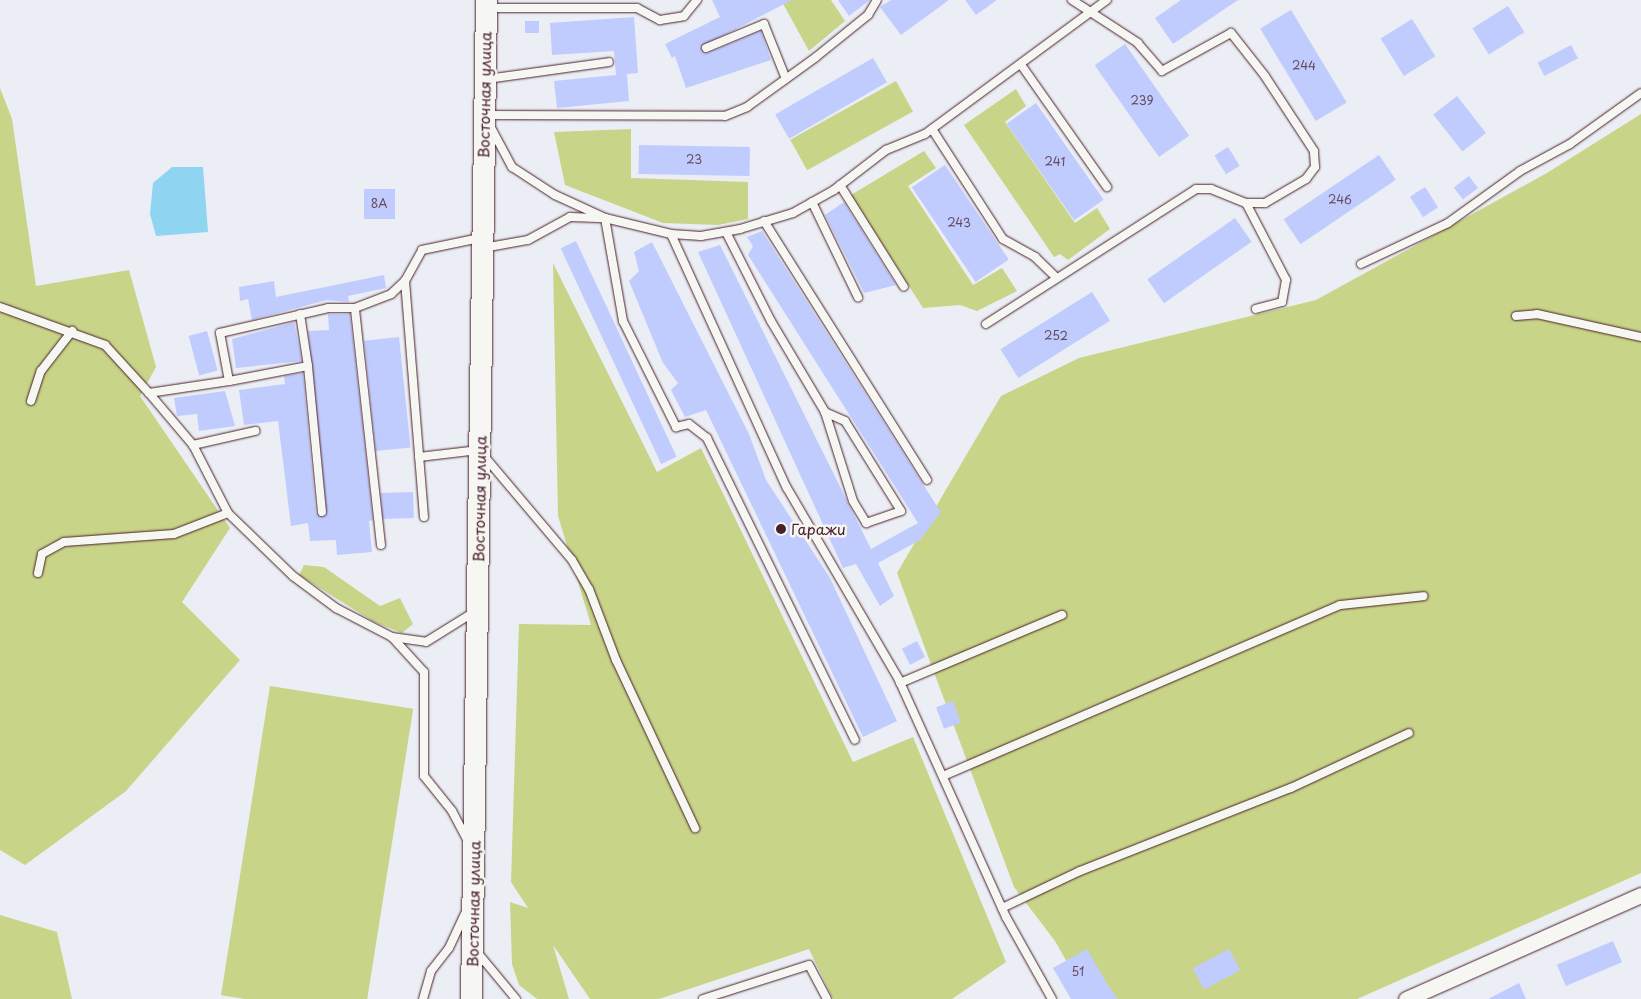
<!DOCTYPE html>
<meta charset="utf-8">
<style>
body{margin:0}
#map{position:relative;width:1641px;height:999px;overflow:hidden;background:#ebeef4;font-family:"Playpen Sans",sans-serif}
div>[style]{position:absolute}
.green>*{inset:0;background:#c8d487;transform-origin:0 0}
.water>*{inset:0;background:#8fd5f1}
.building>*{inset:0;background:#c0ccfd;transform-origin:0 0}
.roads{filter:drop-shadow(0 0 1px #4a1f2b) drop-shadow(0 0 1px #4a1f2b)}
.lane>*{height:8px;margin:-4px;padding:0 4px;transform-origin:4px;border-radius:4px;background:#f6f6f2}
.street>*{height:15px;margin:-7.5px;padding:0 7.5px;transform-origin:7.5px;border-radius:7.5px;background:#f6f6f2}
.secondary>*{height:21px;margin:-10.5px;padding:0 10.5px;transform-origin:10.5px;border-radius:10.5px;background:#f6f6f2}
.dots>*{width:14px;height:14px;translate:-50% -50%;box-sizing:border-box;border:2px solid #f6f6f2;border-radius:50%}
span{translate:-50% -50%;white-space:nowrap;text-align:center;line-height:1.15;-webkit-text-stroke:5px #f6f6f2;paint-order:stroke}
.number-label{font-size:12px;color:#684a60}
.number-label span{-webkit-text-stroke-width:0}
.street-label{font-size:15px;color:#4a1f2b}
.poi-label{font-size:15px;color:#4a1f2b}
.left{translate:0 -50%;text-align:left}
</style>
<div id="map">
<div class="green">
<div style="clip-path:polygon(781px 0,831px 0,845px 21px,809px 51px)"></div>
<div style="left:896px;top:81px;width:35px;height:121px;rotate:61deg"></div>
<div style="clip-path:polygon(0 88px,12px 119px,36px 286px,129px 270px,156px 367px,140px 396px,230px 528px,182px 602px,240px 660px,126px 791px,25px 865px,0 850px)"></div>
<div style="clip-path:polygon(1016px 89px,1026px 106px,1005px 122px,1075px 223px,1097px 208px,1110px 229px,1068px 260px,1060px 254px,1054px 257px,964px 125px)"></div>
<div style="clip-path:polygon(1641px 114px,1641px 873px,1357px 999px,1088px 999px,1055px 941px,1014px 887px,897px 573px,1001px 396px,1079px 358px,1316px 300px,1547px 173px)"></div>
<div style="clip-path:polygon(631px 129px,631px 178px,748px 182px,748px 219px,718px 225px,663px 223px,565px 185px,554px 132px)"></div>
<div style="clip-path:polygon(924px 151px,936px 168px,908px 186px,973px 285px,1002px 268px,1017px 291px,977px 311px,960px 305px,923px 308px,851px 195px)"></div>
<div style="clip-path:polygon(553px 263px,657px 472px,701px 448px,853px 762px,913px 737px,1006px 962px,952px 999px,833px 999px,809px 949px,659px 999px,590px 999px,553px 945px,569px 999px,537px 999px,519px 985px,512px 964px,510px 902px,528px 908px,511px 882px,519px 624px,591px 625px,558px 516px)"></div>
<div style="clip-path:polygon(304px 565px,324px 567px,380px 606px,400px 598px,413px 624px,402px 633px,374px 622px,299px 575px)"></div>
<div style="left:270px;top:686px;width:145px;height:313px;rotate:9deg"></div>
<div style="clip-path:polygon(0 915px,57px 932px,72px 999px,0 999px)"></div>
</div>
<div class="water">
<div style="clip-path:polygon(172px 167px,203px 167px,208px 232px,156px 236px,150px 214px,153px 183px)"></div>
</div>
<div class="building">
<div style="clip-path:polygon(712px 0,792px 0,701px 47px,708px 53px,761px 31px,771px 60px,686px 88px,675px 56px,672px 58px,665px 44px,720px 17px)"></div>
<div style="clip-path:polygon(838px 0,870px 0,849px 16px)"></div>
<div style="clip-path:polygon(891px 0,949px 0,901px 35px,880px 7px)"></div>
<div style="clip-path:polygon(965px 0,997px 0,976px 15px)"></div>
<div style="clip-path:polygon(1181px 0,1238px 0,1173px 44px,1155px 18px)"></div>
<div style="left:1508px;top:6px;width:31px;height:42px;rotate:58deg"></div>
<div style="left:1291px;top:10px;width:108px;height:36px;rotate:59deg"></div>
<div style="clip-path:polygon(634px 17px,638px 73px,627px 74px,629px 101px,557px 108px,554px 81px,616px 75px,614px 51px,552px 55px,550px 23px)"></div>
<div style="left:1412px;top:19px;width:44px;height:37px;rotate:58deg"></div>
<div style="left:525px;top:21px;width:14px;height:12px"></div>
<div style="left:1125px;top:44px;width:112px;height:37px;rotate:55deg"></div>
<div style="left:1571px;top:45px;width:15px;height:38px;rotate:62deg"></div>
<div style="left:873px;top:58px;width:28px;height:113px;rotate:60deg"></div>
<div style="left:1457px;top:96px;width:47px;height:30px;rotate:52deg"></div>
<div style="left:1036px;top:103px;width:118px;height:36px;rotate:55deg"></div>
<div style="left:639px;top:145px;width:111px;height:29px;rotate:1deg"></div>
<div style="left:1228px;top:147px;width:22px;height:16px;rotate:58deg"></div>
<div style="left:1379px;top:155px;width:30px;height:115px;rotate:56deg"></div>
<div style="left:945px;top:165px;width:114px;height:40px;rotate:56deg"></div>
<div style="left:1469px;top:176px;width:15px;height:19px;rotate:53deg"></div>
<div style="left:1425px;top:187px;width:24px;height:18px;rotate:57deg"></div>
<div style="left:364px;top:189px;width:31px;height:30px"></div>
<div style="clip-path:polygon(844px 202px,896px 285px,864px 293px,825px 215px)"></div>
<div style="left:1235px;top:218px;width:29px;height:107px;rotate:55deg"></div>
<div style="clip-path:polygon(762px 231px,940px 511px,943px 509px,920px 540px,878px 563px,894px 596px,880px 606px,856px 564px,843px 568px,698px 252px,720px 245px,871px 549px,918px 523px,748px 255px,753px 246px,747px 237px)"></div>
<div style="left:576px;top:241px;width:238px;height:17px;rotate:65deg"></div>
<div style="clip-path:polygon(652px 242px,749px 434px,766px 480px,830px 578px,897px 721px,863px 737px,706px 410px,685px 417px,671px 390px,678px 383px,663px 363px,629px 281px,639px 271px,634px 252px)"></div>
<div style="clip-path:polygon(384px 275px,386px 288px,348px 296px,349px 302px,327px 300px,252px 320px,248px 299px,240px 301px,239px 287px,274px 281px,276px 297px)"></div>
<div style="left:1092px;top:292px;width:34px;height:108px;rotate:58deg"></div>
<div style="clip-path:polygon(328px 314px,350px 314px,373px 520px,369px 521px,372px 552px,337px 555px,336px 540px,310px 541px,308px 523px,291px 526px,278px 421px,244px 425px,239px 390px,285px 384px,284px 376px,303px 373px,316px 513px,326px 516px,308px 331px,329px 330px)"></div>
<div style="clip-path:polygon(294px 322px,302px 361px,236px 368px,232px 339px)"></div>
<div style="left:207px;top:331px;width:41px;height:19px;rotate:75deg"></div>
<div style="left:399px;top:337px;width:111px;height:35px;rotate:84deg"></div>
<div style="clip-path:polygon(225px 391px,235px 426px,199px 431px,197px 414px,177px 416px,174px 398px)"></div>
<div style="left:413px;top:492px;width:26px;height:32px;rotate:88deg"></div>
<div style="left:917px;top:641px;width:18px;height:17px;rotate:63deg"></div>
<div style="left:953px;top:701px;width:23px;height:18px;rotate:70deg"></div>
<div style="left:1613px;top:941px;width:23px;height:61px;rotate:67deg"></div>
<div style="clip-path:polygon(1087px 949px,1107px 984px,1118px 999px,1071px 999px,1053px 968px)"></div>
<div style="left:1229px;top:949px;width:24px;height:41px;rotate:62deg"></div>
<div style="clip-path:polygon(1519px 983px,1526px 999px,1488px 999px)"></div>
</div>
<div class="roads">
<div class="lane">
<div style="left:487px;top:8px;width:150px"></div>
<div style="left:637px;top:8px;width:26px;rotate:28deg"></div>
<div style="left:660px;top:20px;width:24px;rotate:-9deg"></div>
<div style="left:684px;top:16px;width:21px;rotate:-51deg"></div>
<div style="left:706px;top:48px;width:63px;rotate:-22.5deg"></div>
<div style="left:764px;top:24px;width:59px;rotate:68.2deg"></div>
<div style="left:1022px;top:66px;width:148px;rotate:54.9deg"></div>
<div style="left:487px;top:79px;width:123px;rotate:-7.9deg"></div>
<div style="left:485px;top:115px;width:240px;rotate:0.2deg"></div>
<div style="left:725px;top:116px;width:24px;rotate:-22deg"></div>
<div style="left:747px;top:107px;width:85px;rotate:-35.9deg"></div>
<div style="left:816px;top:57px;width:67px;rotate:-38.9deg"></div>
<div style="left:868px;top:15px;width:17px;rotate:-59deg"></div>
<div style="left:490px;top:126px;width:47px;rotate:61.8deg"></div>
<div style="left:512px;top:167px;width:51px;rotate:33.1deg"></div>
<div style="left:555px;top:195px;width:55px;rotate:24.7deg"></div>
<div style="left:605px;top:218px;width:68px;rotate:13.6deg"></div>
<div style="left:671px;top:234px;width:30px;rotate:4deg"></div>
<div style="left:701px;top:236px;width:40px;rotate:-10deg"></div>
<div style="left:740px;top:229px;width:55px;rotate:-16.8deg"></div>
<div style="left:793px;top:213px;width:47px;rotate:-29.3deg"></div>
<div style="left:834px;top:190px;width:66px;rotate:-37.6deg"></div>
<div style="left:886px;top:150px;width:42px;rotate:-22.3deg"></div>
<div style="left:925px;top:134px;width:226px;rotate:-36.4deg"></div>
<div style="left:932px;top:129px;width:131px;rotate:57.2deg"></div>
<div style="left:1003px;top:239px;width:37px;rotate:29deg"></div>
<div style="left:1035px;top:257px;width:30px;rotate:44deg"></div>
<div style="left:840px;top:185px;width:120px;rotate:57.9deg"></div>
<div style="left:812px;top:202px;width:106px;rotate:64.2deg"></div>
<div style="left:1246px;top:203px;width:87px;rotate:62.5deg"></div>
<div style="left:1286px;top:280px;width:22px;rotate:100deg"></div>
<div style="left:1282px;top:302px;width:27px;rotate:165deg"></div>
<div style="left:764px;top:221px;width:306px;rotate:57.8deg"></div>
<div style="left:726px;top:232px;width:100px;rotate:63.2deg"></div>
<div style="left:771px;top:321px;width:106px;rotate:59.3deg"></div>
<div style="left:825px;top:412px;width:93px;rotate:72.5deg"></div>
<div style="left:853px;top:501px;width:26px;rotate:59deg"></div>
<div style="left:866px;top:523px;width:37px;rotate:-19deg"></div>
<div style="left:901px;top:511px;width:106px;rotate:-121.9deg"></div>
<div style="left:845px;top:421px;width:22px;rotate:-156deg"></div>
<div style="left:671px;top:234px;width:279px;rotate:65.5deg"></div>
<div style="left:787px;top:488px;width:222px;rotate:59.7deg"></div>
<div style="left:899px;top:680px;width:260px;rotate:65.7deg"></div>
<div style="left:1006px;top:917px;width:94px;rotate:60.7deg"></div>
<div style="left:483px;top:248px;width:46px;rotate:-10.1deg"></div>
<div style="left:528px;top:240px;width:48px;rotate:-28.7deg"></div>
<div style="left:570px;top:217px;width:35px;rotate:2deg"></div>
<div style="left:605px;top:218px;width:105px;rotate:80.1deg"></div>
<div style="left:623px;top:321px;width:119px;rotate:63.4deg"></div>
<div style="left:676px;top:427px;width:13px;rotate:-13deg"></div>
<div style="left:689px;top:424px;width:23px;rotate:38deg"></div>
<div style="left:707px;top:438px;width:336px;rotate:63.9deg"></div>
<div style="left:1361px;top:264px;width:96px;rotate:-25.2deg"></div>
<div style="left:1448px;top:223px;width:89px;rotate:-35.8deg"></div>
<div style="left:1520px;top:171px;width:57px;rotate:-28.4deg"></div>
<div style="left:1570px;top:144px;width:87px;rotate:-35.7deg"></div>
<div style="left:0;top:307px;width:112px;rotate:19.9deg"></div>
<div style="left:105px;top:345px;width:65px;rotate:47.5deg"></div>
<div style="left:300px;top:314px;width:53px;rotate:81.3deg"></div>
<div style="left:1516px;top:316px;width:21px;rotate:-5deg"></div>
<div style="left:1537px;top:314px;width:107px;rotate:12.5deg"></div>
<div style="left:986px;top:324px;width:250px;rotate:-32.7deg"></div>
<div style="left:1196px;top:189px;width:15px"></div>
<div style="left:1211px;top:189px;width:38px;rotate:22deg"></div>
<div style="left:1246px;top:203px;width:19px"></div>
<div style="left:1265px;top:203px;width:48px;rotate:-30.3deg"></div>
<div style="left:1306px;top:179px;width:15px;rotate:-53deg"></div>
<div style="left:1315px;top:167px;width:16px;rotate:-94deg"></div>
<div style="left:1314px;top:151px;width:90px;rotate:-123.2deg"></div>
<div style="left:1265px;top:76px;width:55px;rotate:-128.3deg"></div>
<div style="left:1231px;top:33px;width:79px;rotate:151.2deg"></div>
<div style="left:1162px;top:71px;width:37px;rotate:-131deg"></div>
<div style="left:1138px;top:43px;width:79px;rotate:-146.9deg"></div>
<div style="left:229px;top:381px;width:81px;rotate:171.5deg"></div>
<div style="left:149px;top:393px;width:68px;rotate:49.8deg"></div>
<div style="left:193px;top:445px;width:64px;rotate:-12.7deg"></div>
<div style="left:31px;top:401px;width:32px;rotate:-72deg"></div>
<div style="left:41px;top:371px;width:51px;rotate:-52.2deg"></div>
<div style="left:193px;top:445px;width:76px;rotate:62.8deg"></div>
<div style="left:228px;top:513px;width:91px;rotate:44.1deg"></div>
<div style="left:293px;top:576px;width:54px;rotate:36.7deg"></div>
<div style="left:336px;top:608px;width:63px;rotate:27.4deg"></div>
<div style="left:392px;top:637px;width:34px;rotate:8deg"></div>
<div style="left:426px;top:642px;width:57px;rotate:-32deg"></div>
<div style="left:419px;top:457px;width:60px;rotate:-6.7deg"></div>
<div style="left:479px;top:450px;width:144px;rotate:49.8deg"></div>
<div style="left:572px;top:560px;width:34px;rotate:60deg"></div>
<div style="left:589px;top:589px;width:76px;rotate:69.2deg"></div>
<div style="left:616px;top:660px;width:186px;rotate:64.8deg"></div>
<div style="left:322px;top:512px;width:147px;rotate:-95.5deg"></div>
<div style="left:308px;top:366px;width:80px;rotate:169.2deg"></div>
<div style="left:229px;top:381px;width:49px;rotate:-100.6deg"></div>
<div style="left:220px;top:333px;width:111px;rotate:-13deg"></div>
<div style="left:328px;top:308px;width:27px"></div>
<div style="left:424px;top:517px;width:237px;rotate:-94.6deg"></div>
<div style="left:405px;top:281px;width:35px;rotate:-61deg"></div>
<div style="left:422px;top:250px;width:59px;rotate:-11.7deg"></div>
<div style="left:381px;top:545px;width:238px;rotate:-96.3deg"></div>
<div style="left:355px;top:308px;width:39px;rotate:-21deg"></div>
<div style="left:391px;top:294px;width:19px;rotate:-43deg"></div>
<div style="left:38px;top:573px;width:19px;rotate:-78deg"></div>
<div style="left:42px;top:554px;width:25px;rotate:-29deg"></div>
<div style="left:64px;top:542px;width:110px;rotate:-4.2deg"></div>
<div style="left:174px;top:534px;width:58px;rotate:-21.3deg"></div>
<div style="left:392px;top:637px;width:47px;rotate:47.6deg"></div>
<div style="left:424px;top:672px;width:104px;rotate:90deg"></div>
<div style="left:424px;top:776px;width:45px;rotate:51.3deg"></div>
<div style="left:452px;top:811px;width:34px;rotate:62deg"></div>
<div style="left:900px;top:683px;width:176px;rotate:-22.8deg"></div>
<div style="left:943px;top:776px;width:432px;rotate:-23.3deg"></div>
<div style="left:1340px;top:605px;width:84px;rotate:-6.1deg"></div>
<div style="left:1002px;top:908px;width:86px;rotate:-25.4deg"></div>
<div style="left:1080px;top:871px;width:227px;rotate:-21.5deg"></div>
<div style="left:1291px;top:788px;width:130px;rotate:-25deg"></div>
<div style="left:477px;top:952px;width:61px;rotate:50.3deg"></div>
<div style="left:423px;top:999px;width:29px;rotate:-74deg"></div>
<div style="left:431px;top:971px;width:29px;rotate:-52deg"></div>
<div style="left:449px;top:948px;width:38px;rotate:-65deg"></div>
<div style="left:703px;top:999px;width:111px;rotate:-17.8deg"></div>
<div style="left:809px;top:965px;width:38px;rotate:62deg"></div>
</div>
<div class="street">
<div style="left:1406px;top:999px;width:257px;rotate:-23.9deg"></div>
</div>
<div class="secondary">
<div style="left:471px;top:999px;width:999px;rotate:-89.14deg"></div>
</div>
</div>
<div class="dots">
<div style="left:781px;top:529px;background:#4a1f2b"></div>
</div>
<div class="number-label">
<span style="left:1304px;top:66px">244</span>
<span style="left:1142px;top:101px">239</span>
<span style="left:694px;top:160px">23</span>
<span style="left:1055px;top:162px">241</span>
<span style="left:1340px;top:200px">246</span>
<span style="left:379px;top:204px">8А</span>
<span style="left:959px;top:223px">243</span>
<span style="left:1056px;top:336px">252</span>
<span style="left:1078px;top:972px">51</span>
</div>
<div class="street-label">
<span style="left:484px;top:95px;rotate:-89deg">Восточная улица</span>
<span style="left:479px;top:499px;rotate:-89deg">Восточная улица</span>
<span style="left:473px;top:904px;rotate:-89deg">Восточная улица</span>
</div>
<div class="poi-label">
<span class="left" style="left:791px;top:529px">Гаражи</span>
</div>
</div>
